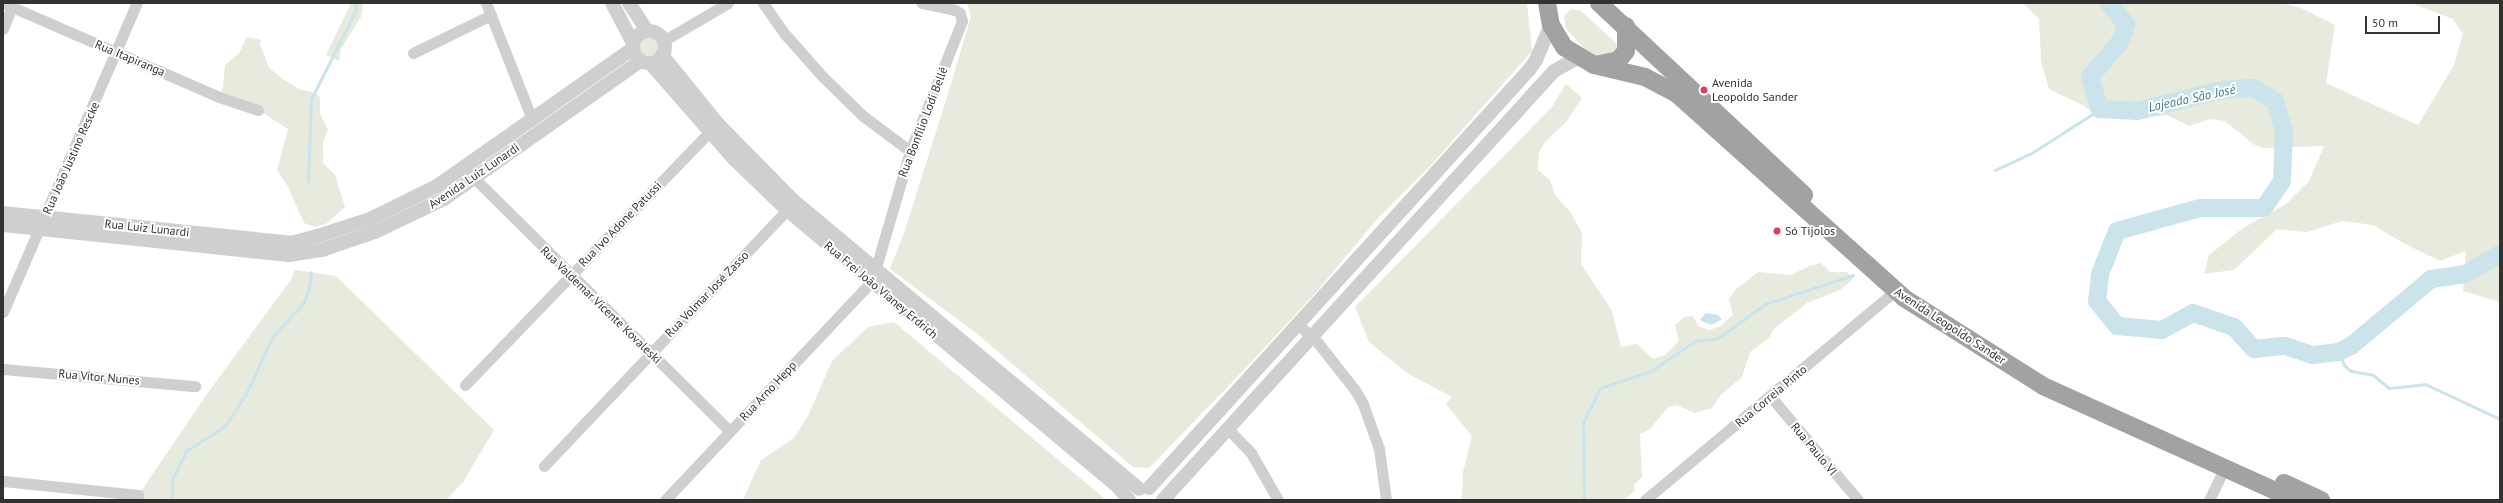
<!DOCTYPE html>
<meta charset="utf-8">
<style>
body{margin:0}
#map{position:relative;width:2503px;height:503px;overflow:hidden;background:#fff;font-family:"PT Sans",sans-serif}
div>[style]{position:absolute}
.green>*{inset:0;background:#e6ebde}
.round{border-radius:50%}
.water>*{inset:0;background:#cbe3ea}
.stream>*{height:3px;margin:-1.5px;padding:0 1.5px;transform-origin:1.5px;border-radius:1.5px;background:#cbe3ea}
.river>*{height:18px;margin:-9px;padding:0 9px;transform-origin:9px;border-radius:9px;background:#cbe3ea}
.minor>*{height:11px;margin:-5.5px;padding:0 5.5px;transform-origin:5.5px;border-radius:5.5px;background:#cfcfcf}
.tertiary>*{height:14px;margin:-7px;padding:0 7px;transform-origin:7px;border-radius:7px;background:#cfcfcf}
.tertiary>.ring{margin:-7px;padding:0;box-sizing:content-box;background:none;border:14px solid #cfcfcf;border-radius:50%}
.trunk>*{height:18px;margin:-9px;padding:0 9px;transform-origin:9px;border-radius:9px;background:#a2a2a2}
.dots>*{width:11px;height:11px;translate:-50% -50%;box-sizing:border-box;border:2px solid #fff;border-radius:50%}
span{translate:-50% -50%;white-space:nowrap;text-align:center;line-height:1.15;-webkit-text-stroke:4px #fff;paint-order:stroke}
.street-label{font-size:12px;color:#323232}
.poi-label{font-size:12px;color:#323232}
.left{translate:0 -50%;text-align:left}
.water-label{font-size:13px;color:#417e92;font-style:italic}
.frame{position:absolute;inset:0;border:4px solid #323232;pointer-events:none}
.scale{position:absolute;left:2365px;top:16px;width:75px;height:18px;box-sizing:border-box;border:2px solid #323232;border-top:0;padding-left:5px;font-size:12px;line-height:14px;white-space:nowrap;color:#323232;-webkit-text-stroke:3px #fff;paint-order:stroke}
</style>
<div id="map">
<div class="green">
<div style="clip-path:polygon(351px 3px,363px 3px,361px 17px,341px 49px,339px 61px,326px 55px)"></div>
<div style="clip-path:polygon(967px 3px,1527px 3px,1532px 51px,1433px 163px,1378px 218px,1318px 290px,1242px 372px,1149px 468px,1133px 467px,976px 333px,890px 269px,905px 230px,951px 84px,971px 16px)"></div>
<div style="clip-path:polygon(2023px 3px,2282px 3px,2301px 8px,2335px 25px,2326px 83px,2418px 125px,2454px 65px,2463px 34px,2453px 19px,2411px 3px,2500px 3px,2500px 302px,2463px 291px,2466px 251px,2440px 261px,2403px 243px,2373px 225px,2342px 221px,2307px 232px,2277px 229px,2234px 270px,2204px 274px,2209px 255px,2243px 228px,2286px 204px,2309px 181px,2324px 146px,2264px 148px,2253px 144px,2225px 121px,2210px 119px,2189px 126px,2167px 115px,2135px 119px,2101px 118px,2084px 106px,2049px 89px,2041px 61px,2039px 19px)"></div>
<div style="clip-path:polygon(1571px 9px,1581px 11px,1615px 42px,1618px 47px,1616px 51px,1595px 56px,1588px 52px,1566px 29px,1564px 16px)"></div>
<div style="clip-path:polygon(247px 37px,261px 40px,260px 44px,269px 68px,283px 79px,299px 89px,316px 93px,320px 97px,320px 114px,328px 130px,323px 143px,323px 163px,335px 175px,345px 207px,326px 224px,315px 227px,304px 223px,288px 187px,277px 170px,288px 129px,258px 110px,219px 97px,223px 87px,225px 65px,239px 53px)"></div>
<div class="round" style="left:640px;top:38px;width:18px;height:18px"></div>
<div style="clip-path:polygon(1566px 84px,1582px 98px,1566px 122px,1545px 142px,1539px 152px,1538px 170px,1550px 180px,1555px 195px,1571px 213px,1582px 233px,1581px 264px,1612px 311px,1621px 347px,1637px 344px,1653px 359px,1665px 355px,1679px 341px,1675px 325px,1684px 317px,1693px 316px,1698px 326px,1709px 330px,1719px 327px,1733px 315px,1729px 299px,1735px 290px,1758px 272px,1791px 275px,1809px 266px,1821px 263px,1830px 272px,1847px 272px,1853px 279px,1840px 290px,1807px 303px,1774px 329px,1769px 338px,1750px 352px,1742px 377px,1721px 395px,1712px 408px,1694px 413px,1677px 405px,1668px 407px,1650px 429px,1640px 434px,1642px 477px,1634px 485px,1635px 491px,1624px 500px,1462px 500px,1463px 472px,1472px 436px,1446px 404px,1452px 397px,1407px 373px,1369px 342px,1355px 307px,1551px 108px)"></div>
<div style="clip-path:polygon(295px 270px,336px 276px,494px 430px,463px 482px,446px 500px,135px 500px,207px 394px,290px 281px)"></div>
<div style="clip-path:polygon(894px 322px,1105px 499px,1105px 500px,743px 500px,761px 460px,794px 438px,808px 416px,832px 361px,868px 327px)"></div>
</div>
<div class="water">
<div style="clip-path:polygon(1706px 313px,1718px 315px,1722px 319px,1712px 325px,1706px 323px,1700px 320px)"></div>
</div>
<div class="stream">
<div style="left:1995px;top:170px;width:38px;rotate:-25deg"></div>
<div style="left:2030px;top:154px;width:83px;rotate:-32.7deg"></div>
<div style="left:308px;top:181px;width:82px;rotate:-87.9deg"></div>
<div style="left:311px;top:99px;width:80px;rotate:-63.1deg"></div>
<div style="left:347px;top:28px;width:21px;rotate:-65deg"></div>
<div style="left:356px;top:9px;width:6px;rotate:-90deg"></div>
<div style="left:2339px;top:352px;width:14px;rotate:69deg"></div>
<div style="left:2344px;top:365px;width:9px;rotate:41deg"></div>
<div style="left:2351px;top:371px;width:22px;rotate:10deg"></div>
<div style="left:2373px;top:375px;width:21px;rotate:39deg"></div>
<div style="left:2389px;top:388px;width:36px;rotate:-6deg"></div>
<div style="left:2425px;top:384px;width:83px;rotate:25deg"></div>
<div style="left:172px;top:500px;width:21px;rotate:-90deg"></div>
<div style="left:172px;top:479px;width:31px;rotate:-63deg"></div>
<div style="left:186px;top:451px;width:46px;rotate:-32.7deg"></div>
<div style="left:225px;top:426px;width:40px;rotate:-57.1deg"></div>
<div style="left:247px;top:392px;width:58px;rotate:-65.6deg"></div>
<div style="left:271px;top:339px;width:50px;rotate:-48.3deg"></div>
<div style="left:304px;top:302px;width:15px;rotate:-70deg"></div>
<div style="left:309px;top:288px;width:16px;rotate:-83deg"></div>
<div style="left:1584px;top:500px;width:78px;rotate:-90.7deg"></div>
<div style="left:1583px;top:422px;width:38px;rotate:-63deg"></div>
<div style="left:1600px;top:388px;width:54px;rotate:-18.4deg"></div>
<div style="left:1651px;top:371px;width:53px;rotate:-34.3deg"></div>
<div style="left:1695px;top:341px;width:23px;rotate:-7deg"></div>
<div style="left:1718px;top:338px;width:58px;rotate:-35.9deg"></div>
<div style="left:1765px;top:304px;width:93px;rotate:-18.2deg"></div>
</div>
<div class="river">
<div style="left:2109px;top:3px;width:28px;rotate:52deg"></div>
<div style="left:2126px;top:25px;width:18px;rotate:109deg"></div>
<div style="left:2120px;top:42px;width:46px;rotate:130.6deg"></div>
<div style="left:2090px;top:77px;width:34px;rotate:73deg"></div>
<div style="left:2100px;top:109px;width:37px;rotate:3deg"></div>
<div style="left:2137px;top:111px;width:88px;rotate:-13.9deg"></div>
<div style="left:2222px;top:90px;width:32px;rotate:-4deg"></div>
<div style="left:2254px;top:88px;width:25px;rotate:32deg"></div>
<div style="left:2275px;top:101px;width:31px;rotate:73deg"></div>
<div style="left:2284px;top:131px;width:50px;rotate:92.3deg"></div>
<div style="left:2282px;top:181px;width:32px;rotate:124deg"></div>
<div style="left:2264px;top:208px;width:64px;rotate:180deg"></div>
<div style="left:2200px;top:208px;width:86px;rotate:164.5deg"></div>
<div style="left:2117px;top:231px;width:46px;rotate:111.6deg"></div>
<div style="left:2100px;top:274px;width:27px;rotate:96deg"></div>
<div style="left:2097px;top:301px;width:32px;rotate:51deg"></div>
<div style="left:2117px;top:326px;width:45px;rotate:5.1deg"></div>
<div style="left:2162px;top:330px;width:35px;rotate:-29deg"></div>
<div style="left:2193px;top:313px;width:43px;rotate:18.9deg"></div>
<div style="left:2234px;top:327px;width:30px;rotate:48deg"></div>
<div style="left:2254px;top:349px;width:31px;rotate:-6deg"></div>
<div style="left:2285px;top:346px;width:29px;rotate:18deg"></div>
<div style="left:2313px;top:355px;width:26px;rotate:-7deg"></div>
<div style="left:2339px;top:352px;width:13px;rotate:-27deg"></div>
<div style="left:2351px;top:346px;width:104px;rotate:-39.9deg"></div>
<div style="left:2431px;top:279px;width:34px;rotate:-8deg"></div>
<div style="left:2465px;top:274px;width:40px;rotate:-29.7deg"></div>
</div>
<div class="minor">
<div style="left:3px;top:3px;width:236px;rotate:23.5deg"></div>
<div style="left:219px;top:97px;width:41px;rotate:18.4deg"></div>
<div style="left:486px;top:3px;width:125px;rotate:68.4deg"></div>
<div style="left:763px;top:3px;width:37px;rotate:55deg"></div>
<div style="left:784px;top:33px;width:57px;rotate:48.5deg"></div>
<div style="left:822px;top:76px;width:57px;rotate:44.3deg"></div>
<div style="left:863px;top:116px;width:59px;rotate:36.7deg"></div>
<div style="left:3px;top:29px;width:24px;rotate:-68deg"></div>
<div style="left:663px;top:41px;width:75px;rotate:-30.3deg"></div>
<div style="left:413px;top:53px;width:87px;rotate:-26deg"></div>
<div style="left:468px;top:172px;width:368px;rotate:44.7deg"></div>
<div style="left:3px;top:312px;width:337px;rotate:-66.6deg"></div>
<div style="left:1299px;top:325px;width:26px;rotate:43deg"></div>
<div style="left:1318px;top:343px;width:60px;rotate:51.8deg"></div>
<div style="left:1355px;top:390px;width:16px;rotate:60deg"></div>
<div style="left:1363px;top:404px;width:48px;rotate:70.4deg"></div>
<div style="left:1379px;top:449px;width:51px;rotate:82.2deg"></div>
<div style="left:3px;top:369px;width:193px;rotate:5.1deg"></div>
<div style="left:465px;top:385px;width:351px;rotate:-46deg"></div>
<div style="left:1771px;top:397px;width:135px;rotate:49.8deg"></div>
<div style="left:1227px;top:428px;width:35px;rotate:46deg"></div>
<div style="left:1251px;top:453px;width:54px;rotate:60.1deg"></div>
<div style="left:544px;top:466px;width:360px;rotate:-46.5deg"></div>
<div style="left:3px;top:481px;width:136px;rotate:5.9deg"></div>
<div style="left:665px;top:500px;width:301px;rotate:-46.6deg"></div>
<div style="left:872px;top:281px;width:135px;rotate:-73.7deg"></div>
<div style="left:910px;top:151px;width:140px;rotate:-68.2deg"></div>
<div style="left:962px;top:21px;width:8px;rotate:-104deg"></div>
<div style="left:960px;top:13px;width:6px;rotate:-149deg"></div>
<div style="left:955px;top:10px;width:34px;rotate:-168deg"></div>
<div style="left:1645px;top:500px;width:326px;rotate:-39.9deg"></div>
<div style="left:2209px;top:500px;width:34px;rotate:-64deg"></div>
</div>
<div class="tertiary">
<div style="left:612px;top:3px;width:45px;rotate:62.3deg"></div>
<div style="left:629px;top:3px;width:33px;rotate:57deg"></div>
<div class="ring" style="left:633px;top:31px;width:18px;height:18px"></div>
<div style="left:662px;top:55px;width:89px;rotate:50.9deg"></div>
<div style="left:718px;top:124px;width:110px;rotate:45.4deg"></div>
<div style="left:795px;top:202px;width:448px;rotate:39.8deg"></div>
<div style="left:650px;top:63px;width:128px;rotate:48.8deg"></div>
<div style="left:734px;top:159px;width:74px;rotate:43.9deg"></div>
<div style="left:787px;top:210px;width:432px;rotate:39.9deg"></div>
<div style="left:1118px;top:487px;width:17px;rotate:50deg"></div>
<div style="left:3px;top:213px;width:290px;rotate:5.9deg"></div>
<div style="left:291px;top:243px;width:28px;rotate:-15deg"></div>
<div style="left:318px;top:236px;width:55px;rotate:-18.1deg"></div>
<div style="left:370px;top:219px;width:75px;rotate:-26.2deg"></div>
<div style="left:437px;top:186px;width:240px;rotate:-35.1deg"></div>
<div style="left:3px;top:225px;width:288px;rotate:6deg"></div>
<div style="left:289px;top:255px;width:33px;rotate:-9deg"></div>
<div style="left:322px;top:250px;width:56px;rotate:-18.8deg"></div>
<div style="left:375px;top:232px;width:76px;rotate:-25.6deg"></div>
<div style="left:444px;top:199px;width:240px;rotate:-35.1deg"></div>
<div style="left:1149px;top:488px;width:565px;rotate:-47.73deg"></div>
<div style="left:1529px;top:70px;width:12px;rotate:-55deg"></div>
<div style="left:1536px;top:60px;width:38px;rotate:-67deg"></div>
<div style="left:1163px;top:500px;width:580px;rotate:-47.65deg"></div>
<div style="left:1554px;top:71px;width:29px;rotate:-29deg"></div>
</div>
<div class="trunk">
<div style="left:1547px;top:3px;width:22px;rotate:80deg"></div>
<div style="left:1551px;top:25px;width:26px;rotate:59deg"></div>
<div style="left:1564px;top:47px;width:35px;rotate:31deg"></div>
<div style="left:1594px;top:65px;width:52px;rotate:13.2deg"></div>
<div style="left:1645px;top:77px;width:36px;rotate:28deg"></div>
<div style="left:1677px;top:94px;width:305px;rotate:41.9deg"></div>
<div style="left:1904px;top:298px;width:165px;rotate:32.3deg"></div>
<div style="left:2043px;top:386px;width:277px;rotate:24.3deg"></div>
<div style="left:1599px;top:3px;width:281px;rotate:43.1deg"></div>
<div style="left:1595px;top:65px;width:24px;rotate:-12deg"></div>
<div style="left:1618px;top:60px;width:6px;rotate:-45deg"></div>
<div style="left:1622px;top:56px;width:6px;rotate:-51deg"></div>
<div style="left:1626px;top:51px;width:25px;rotate:-90deg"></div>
<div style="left:2284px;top:483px;width:41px;rotate:24.7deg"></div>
</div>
<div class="dots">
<div style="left:1704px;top:90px;background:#e03d60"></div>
<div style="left:1777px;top:231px;background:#e03d60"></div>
</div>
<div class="street-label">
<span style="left:130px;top:58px;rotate:23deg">Rua Itapiranga</span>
<span style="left:923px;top:122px;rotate:-69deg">Rua Bonfílio Lodi Bellé</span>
<span style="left:71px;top:158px;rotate:-66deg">Rua João Justino Rescke</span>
<span style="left:474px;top:176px;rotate:-34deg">Avenida Luiz Lunardi</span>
<span style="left:620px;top:224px;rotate:-46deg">Rua Ivo Adone Patussi</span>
<span style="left:147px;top:228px;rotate:6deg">Rua Luiz Lunardi</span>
<span style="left:881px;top:290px;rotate:40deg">Rua Frei João Vianey Erdrich</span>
<span style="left:707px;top:294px;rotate:-46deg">Rua Volmar José Zasso</span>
<span style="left:601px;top:305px;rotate:44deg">Rua Valdemar Vicente Kovaleski</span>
<span style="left:1950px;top:326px;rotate:33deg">Avenida Leopoldo Sander</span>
<span style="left:99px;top:377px;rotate:5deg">Rua Vítor Nunes</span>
<span style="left:768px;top:391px;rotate:-47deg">Rua Arno Hepp</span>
<span style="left:1771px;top:396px;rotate:-40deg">Rua Correia Pinto</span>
<span style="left:1814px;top:449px;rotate:50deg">Rua Paulo VI</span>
</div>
<div class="poi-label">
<span class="left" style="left:1712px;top:90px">Avenida<br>Leopoldo Sander</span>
<span class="left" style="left:1785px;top:231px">Só Tijolos</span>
</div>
<div class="water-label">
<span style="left:2192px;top:99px;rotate:-12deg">Lajeado São José</span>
</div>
<div class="frame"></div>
<div class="scale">50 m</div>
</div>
